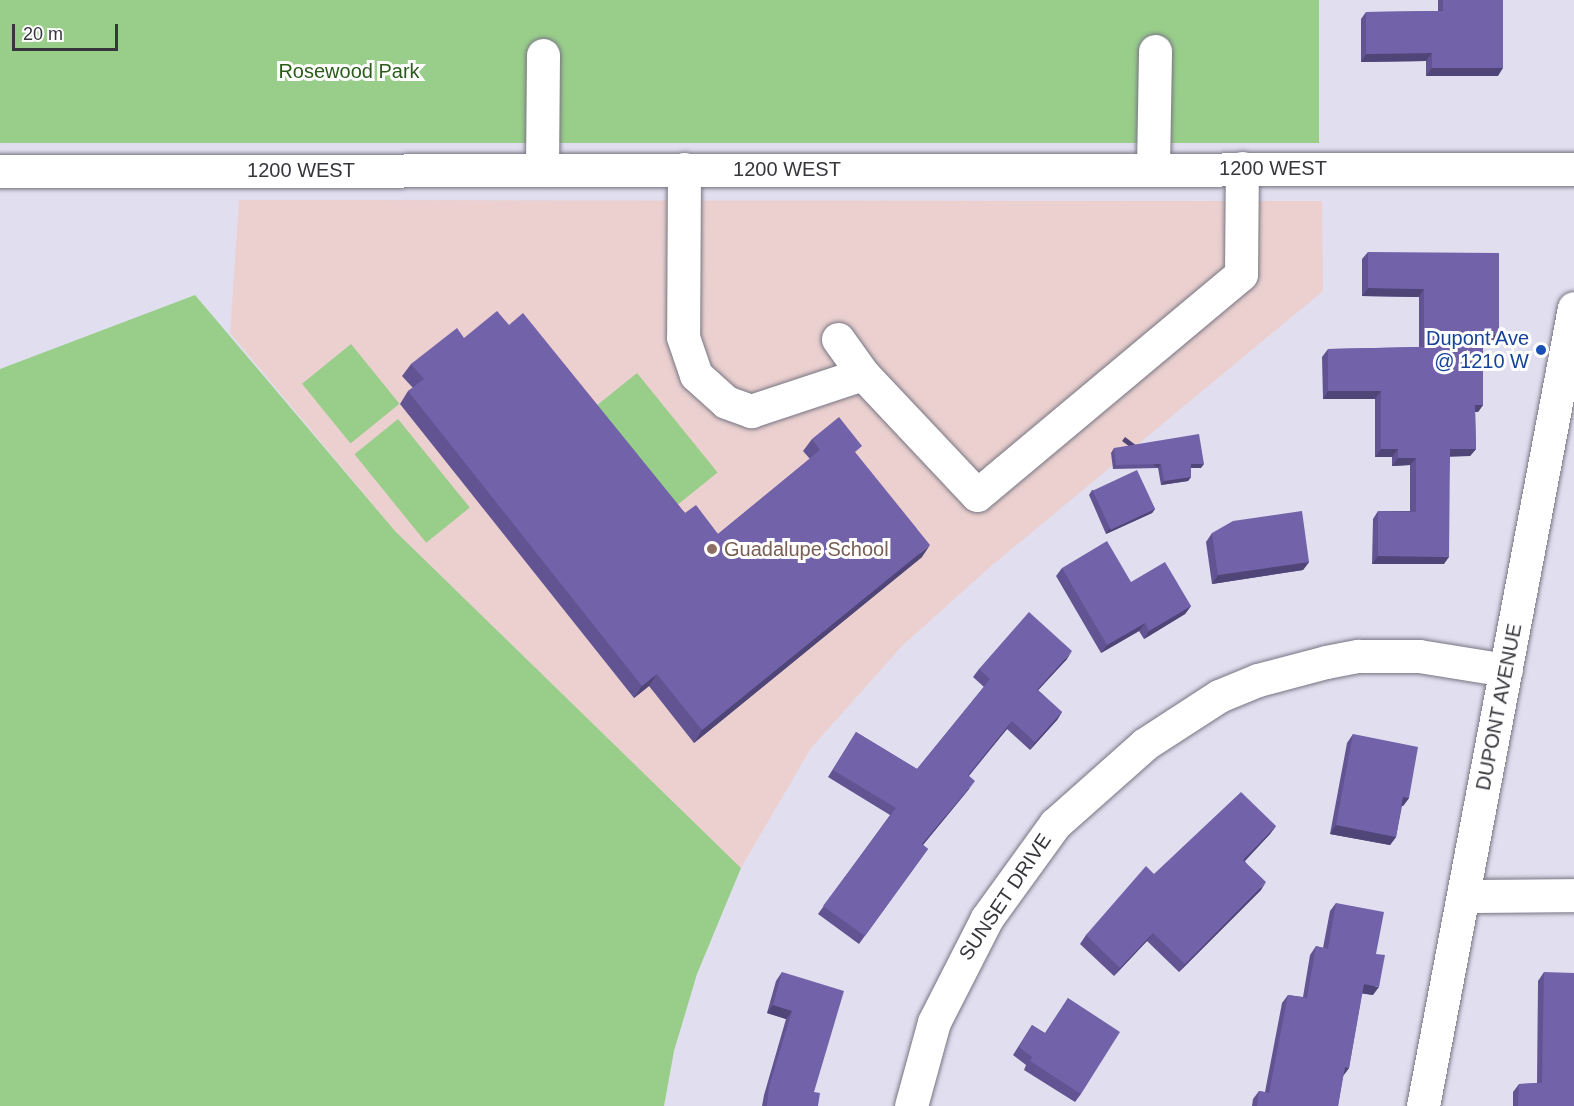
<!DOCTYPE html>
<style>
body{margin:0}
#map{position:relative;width:1574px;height:1106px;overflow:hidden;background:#e1dfef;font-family:Helvetica,sans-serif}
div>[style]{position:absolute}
.education>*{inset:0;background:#ebd0cf}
.green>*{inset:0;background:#99ce8a;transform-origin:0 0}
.roads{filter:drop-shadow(0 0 2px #777583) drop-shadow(0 0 2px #777583)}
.minor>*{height:33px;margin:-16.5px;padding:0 16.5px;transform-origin:16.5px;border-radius:16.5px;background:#fff}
.wall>*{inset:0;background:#625492}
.shaded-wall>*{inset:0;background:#504577;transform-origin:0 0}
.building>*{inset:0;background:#7262aa;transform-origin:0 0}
.dots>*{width:16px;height:16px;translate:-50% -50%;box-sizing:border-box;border:3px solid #fff;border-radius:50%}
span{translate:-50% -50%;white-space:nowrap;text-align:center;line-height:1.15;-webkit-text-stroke:6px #fff;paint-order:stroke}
.park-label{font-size:20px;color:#2b5d1a}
.street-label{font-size:20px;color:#37363c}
.transit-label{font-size:20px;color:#164399}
.right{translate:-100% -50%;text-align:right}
.education-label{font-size:20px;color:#785e54}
.left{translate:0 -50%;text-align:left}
.scale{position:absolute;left:12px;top:24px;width:106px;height:27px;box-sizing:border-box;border:3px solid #37363c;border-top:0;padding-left:8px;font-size:18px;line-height:21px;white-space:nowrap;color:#37363c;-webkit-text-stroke:4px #fff;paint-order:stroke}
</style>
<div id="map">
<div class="education">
<div style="clip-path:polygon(239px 200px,1322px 201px,1323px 291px,990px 567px,903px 645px,811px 748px,741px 868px,395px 531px,230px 333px)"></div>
</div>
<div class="green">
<div style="left:0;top:0;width:1319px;height:143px"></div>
<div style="clip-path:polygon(195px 295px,395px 531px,741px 868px,697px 974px,674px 1051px,664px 1106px,0 1106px,0 369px)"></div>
<div style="left:351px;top:344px;width:77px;height:63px;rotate:51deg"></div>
<div style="left:637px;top:373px;width:128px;height:53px;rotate:51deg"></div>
<div style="left:398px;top:419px;width:114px;height:56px;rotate:51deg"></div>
</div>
<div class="roads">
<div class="minor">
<div style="left:1153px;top:168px;width:117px;rotate:-89deg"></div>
<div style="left:684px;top:169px;width:168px;rotate:90.3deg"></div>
<div style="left:683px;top:337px;width:40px;rotate:71.1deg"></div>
<div style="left:696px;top:375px;width:40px;rotate:42deg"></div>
<div style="left:726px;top:402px;width:27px;rotate:20deg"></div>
<div style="left:751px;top:411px;width:118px;rotate:-18.3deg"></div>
<div style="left:542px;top:170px;width:115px;rotate:-89.5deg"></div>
<div style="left:0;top:171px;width:1574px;rotate:-0.07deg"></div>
<div style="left:838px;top:339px;width:43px;rotate:54.5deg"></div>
<div style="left:863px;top:374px;width:166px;rotate:46.7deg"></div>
<div style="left:977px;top:495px;width:344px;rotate:-39.9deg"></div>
<div style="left:1241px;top:274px;width:106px;rotate:-89.5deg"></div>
<div style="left:1463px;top:896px;width:111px;rotate:-0.5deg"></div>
<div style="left:911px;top:1106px;width:87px;rotate:-74.7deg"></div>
<div style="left:934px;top:1022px;width:117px;rotate:-63deg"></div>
<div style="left:987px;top:918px;width:116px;rotate:-54.1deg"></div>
<div style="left:1055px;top:824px;width:120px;rotate:-41.6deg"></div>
<div style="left:1145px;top:744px;width:88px;rotate:-33deg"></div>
<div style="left:1219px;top:696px;width:42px;rotate:-22.3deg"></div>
<div style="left:1258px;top:680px;width:70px;rotate:-14.8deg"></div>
<div style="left:1326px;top:662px;width:33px;rotate:-11deg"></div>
<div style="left:1358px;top:656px;width:61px"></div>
<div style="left:1419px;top:656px;width:88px;rotate:9.1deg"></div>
<div style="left:1423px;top:1106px;width:812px;rotate:-79.29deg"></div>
</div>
</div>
<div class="wall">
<div style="clip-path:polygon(1438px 0,1503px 0,1498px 76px,1426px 76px,1426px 61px,1361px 62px,1361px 19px,1366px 12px,1438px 11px)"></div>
<div style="clip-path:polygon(1368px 252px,1499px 335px,1493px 342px,1483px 342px,1483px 405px,1478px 412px,1475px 412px,1476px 449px,1470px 456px,1450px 456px,1444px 564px,1372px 564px,1373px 519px,1378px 511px,1410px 511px,1410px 465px,1392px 466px,1392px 457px,1375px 457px,1375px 399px,1323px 399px,1322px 357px,1328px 349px,1419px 347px,1419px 297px,1362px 296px,1362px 259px)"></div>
<div style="clip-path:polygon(509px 325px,685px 513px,718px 534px,810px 459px,803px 451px,812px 439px,856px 454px,922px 557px,694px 743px,649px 686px,634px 698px,400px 404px,408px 391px,413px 388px,402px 376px,411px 364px,464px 338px)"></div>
<div style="clip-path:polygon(1114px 448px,1201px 468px,1191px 468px,1191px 477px,1188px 481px,1161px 485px,1158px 468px,1113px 469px,1111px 453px)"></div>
<div style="clip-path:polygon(1092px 490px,1155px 509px,1152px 513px,1106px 534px,1089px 495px)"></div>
<div style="clip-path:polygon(1212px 533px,1309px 562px,1303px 570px,1212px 584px,1206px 542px)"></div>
<div style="clip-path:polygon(1062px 568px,1131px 582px,1191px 606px,1185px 614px,1144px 639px,1139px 631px,1101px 653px,1056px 576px)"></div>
<div style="clip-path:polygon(1067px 659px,1038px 690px,1062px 712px,1057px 720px,1030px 750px,1007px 729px,969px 776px,969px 789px,923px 845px,928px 849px,859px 944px,818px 914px,890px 815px,828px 777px,856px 732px,917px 769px,984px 687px,973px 677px,979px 669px)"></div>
<div style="clip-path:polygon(1353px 734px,1409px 798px,1403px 806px,1402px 806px,1396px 837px,1390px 845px,1330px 834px,1347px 743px)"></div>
<div style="clip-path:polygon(1276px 826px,1270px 834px,1245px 861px,1261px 890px,1179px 972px,1147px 941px,1114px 976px,1080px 944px,1086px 935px,1154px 874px)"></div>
<div style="clip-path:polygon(1336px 903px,1376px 954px,1373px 995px,1362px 993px,1349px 1068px,1343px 1076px,1338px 1106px,1252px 1106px,1253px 1099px,1259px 1091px,1265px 1092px,1282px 1003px,1288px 995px,1303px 997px,1310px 955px,1316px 946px,1323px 948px,1330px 911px)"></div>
<div style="clip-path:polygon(782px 972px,814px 1092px,818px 1106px,762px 1106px,764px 1095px,786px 1019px,767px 1013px,776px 981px)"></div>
<div style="clip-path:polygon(1544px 972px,1574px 1106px,1513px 1106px,1513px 1092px,1519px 1084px,1537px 1083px,1538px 981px)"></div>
<div style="clip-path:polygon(1068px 998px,1081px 1094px,1075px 1102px,1024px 1070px,1026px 1065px,1013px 1055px,1032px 1025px,1045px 1033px)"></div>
</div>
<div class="shaded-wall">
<div style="clip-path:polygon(1432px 53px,1426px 61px,1361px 62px,1366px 54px)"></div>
<div style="clip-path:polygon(1432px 68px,1503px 68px,1498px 76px,1426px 76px)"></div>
<div style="clip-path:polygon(1368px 288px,1424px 289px,1419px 297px,1362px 296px)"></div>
<div style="clip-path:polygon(1483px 335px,1499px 335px,1493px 342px,1478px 342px)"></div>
<div style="clip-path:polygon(1328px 391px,1381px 391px,1375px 399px,1323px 399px)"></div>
<div style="clip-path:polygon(1475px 405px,1483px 405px,1478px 412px,1470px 412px)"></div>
<div style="clip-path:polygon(1381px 449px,1398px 449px,1392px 457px,1375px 457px)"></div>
<div style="clip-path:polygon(1450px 449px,1476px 449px,1470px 456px,1445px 457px)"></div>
<div style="clip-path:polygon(1398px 458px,1416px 458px,1410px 465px,1392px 466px)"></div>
<div style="left:1161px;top:464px;width:5px;height:45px;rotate:127deg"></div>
<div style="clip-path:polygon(1191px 464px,1204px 464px,1201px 468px,1188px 468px)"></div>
<div style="clip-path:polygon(1191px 477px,1188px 481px,1161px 485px,1164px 481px)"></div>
<div style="clip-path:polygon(1155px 509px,1152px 513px,1106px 534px,1109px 529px)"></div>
<div style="clip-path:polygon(930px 545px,922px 557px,694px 743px,702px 730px)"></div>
<div style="clip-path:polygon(1378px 556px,1449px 557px,1444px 564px,1372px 564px)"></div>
<div style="clip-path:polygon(1309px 562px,1303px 570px,1212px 584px,1218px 575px)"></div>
<div style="clip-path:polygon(1191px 606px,1185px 614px,1144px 639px,1149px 631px)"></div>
<div style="clip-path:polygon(1145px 623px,1139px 631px,1101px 653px,1107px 645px)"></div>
<div style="clip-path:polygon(1072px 651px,1067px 659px,1032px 697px,1037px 690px)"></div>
<div style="clip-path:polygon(657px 674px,649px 686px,634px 698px,642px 686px)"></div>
<div style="clip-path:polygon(1062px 712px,1057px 720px,1030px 750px,1035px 742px)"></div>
<div style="clip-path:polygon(1012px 721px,1007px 729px,962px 783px,968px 775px)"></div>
<div style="clip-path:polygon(975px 781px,969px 789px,917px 852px,922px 844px)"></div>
<div style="clip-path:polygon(1403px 797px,1409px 798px,1403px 806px,1398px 805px)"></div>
<div style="clip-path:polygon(1336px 825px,1396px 837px,1390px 845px,1330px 834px)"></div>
<div style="clip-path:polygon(1276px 826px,1270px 834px,1238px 868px,1243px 860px)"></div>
<div style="clip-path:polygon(1266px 882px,1261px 890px,1179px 972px,1185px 964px)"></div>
<div style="clip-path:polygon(1153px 933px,1147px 941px,1114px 976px,1120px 968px)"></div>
<div style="clip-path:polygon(1364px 984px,1379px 987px,1373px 995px,1358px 993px)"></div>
<div style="clip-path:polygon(773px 1005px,792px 1011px,786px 1019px,767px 1013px)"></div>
<div style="clip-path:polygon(1345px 1067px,1349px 1068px,1343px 1076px)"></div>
</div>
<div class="building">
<div style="clip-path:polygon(1443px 0,1503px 0,1503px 68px,1432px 68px,1432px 53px,1366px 54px,1366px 12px,1443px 11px)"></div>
<div style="clip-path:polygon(1368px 252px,1499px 253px,1499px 335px,1483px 335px,1483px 405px,1475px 405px,1476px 449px,1450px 449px,1449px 557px,1378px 556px,1378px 511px,1416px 512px,1416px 458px,1398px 458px,1398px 449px,1381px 449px,1381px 391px,1328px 391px,1328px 349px,1424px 347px,1424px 289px,1368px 288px)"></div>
<div style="clip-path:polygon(497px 311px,509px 325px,523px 313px,685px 513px,696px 505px,718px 534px,820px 450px,812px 439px,839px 417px,862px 446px,855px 452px,930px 545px,702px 730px,657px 674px,642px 686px,408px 391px,424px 379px,411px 364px,457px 328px,464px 338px)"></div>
<div style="clip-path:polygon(1199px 434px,1204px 464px,1191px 464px,1191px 477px,1164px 481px,1161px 464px,1116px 465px,1114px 448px)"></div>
<div style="left:1137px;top:470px;width:43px;height:49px;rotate:65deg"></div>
<div style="clip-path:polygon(1302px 511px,1309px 562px,1218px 575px,1212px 533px,1233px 521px)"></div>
<div style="clip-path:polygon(1107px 541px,1131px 582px,1165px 562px,1191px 606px,1149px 631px,1145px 623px,1107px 645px,1062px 568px)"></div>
<div style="clip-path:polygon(1029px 612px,1072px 651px,1037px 690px,1062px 712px,1035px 742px,1012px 721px,968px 775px,975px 781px,922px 844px,928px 849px,865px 936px,823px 906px,896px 808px,833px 770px,856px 732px,917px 769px,990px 679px,979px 669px)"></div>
<div style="clip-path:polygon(1353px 734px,1418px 747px,1409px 798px,1403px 797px,1396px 837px,1336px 825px)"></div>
<div style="clip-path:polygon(1241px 792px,1276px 826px,1243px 860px,1266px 882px,1185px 964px,1153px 933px,1120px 968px,1086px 935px,1146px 866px,1154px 874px)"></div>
<div style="clip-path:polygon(1336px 903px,1384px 912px,1376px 954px,1385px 955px,1379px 987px,1364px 984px,1349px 1068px,1345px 1067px,1338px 1106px,1257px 1106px,1259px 1091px,1269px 1093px,1288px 995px,1307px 998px,1316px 946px,1328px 949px)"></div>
<div style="clip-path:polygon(782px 972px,844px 991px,814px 1092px,820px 1093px,818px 1106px,767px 1106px,769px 1087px,792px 1011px,773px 1005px)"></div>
<div style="clip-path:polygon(1544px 972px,1574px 973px,1574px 1106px,1518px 1106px,1519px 1084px,1542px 1083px)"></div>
<div style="clip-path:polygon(1068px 998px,1120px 1032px,1081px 1094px,1030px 1061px,1032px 1057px,1019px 1047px,1032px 1025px,1045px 1034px)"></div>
</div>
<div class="dots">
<div style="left:1541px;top:350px;background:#1a4fb4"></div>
<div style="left:712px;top:549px;background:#8d6e63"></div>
</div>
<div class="park-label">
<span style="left:349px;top:71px">Rosewood Park</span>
</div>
<div class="street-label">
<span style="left:1273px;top:168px">1200 WEST</span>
<span style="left:787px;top:169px">1200 WEST</span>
<span style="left:301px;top:170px">1200 WEST</span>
<span style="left:1499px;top:707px;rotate:-79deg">DUPONT AVENUE</span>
<span style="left:1005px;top:897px;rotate:-56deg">SUNSET DRIVE</span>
</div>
<div class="transit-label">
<span class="right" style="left:1529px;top:350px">Dupont Ave<br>@ 1210 W</span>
</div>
<div class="education-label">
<span class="left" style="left:724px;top:549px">Guadalupe School</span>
</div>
<div class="scale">20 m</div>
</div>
